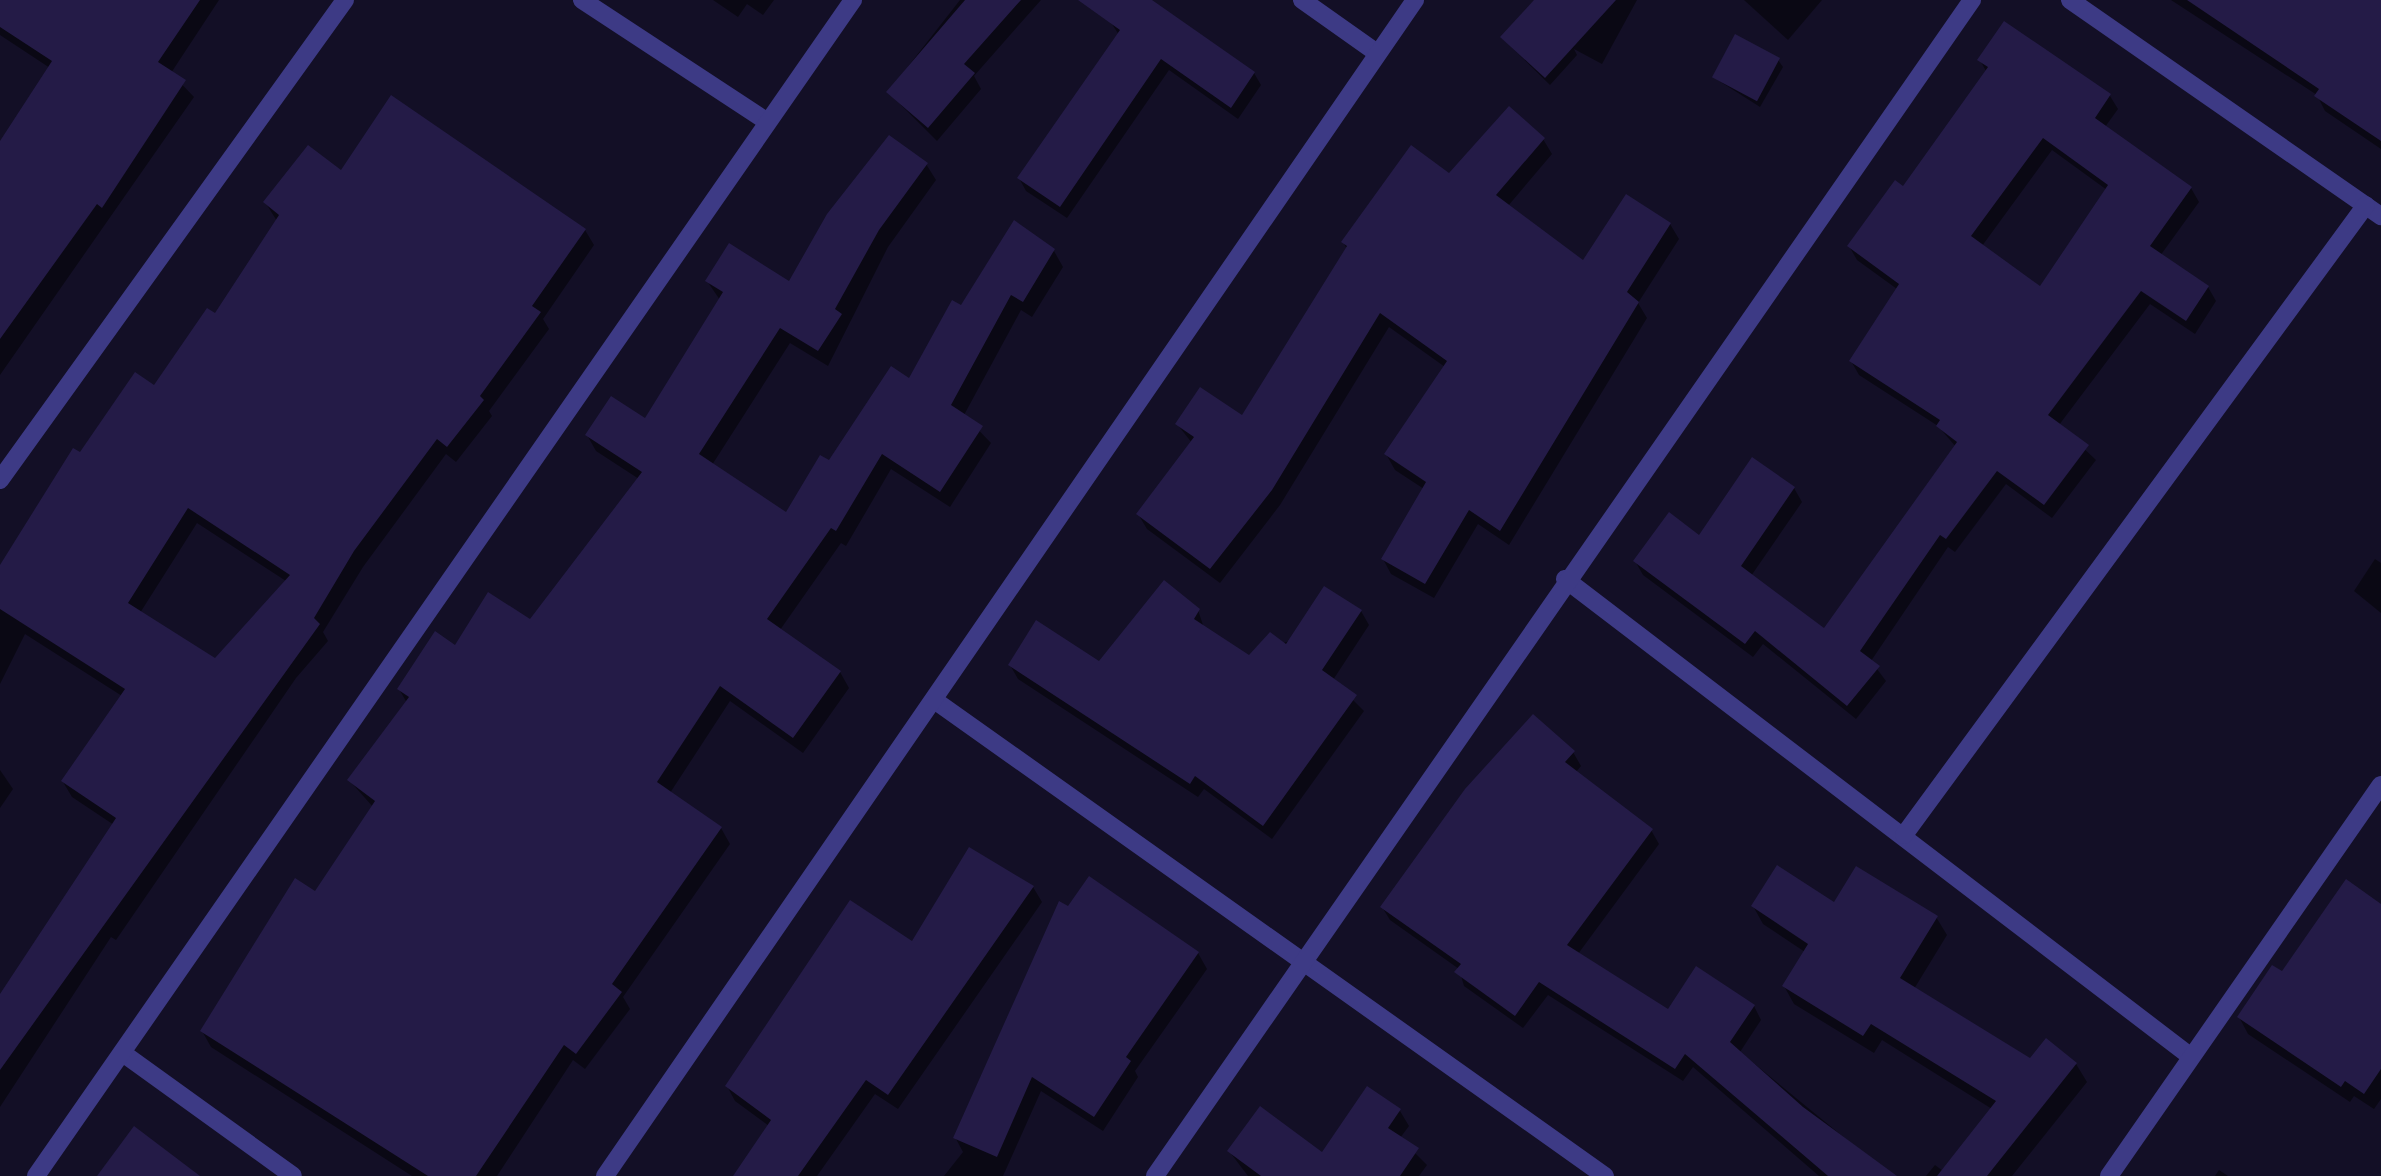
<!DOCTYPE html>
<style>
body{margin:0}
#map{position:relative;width:2381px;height:1176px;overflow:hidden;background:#130f26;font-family:"PT Sans",sans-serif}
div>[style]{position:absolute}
.shadow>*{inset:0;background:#0007}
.building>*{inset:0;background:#241b47;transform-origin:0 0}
.minor>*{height:18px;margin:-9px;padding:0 9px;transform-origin:9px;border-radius:9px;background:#3d3a85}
span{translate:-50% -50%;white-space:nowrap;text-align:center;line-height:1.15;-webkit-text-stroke:5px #130f26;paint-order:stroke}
</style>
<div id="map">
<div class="shadow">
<div style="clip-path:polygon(0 0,219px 0,171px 73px,194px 97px,0 375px,0 144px,50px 68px,0 35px)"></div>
<div style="clip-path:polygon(713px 0,774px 0,763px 15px,747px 4px,738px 17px)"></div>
<div style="clip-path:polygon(960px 0,1041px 0,974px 76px,981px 89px,937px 141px,888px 92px)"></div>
<div style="clip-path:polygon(1124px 0,1149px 0,1254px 73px,1261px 85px,1238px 119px,1169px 70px,1067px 218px,1026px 191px,1019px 178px,1119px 35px,1110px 21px)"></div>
<div style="clip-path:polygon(1580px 0,1637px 0,1602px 64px,1574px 49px,1577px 55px,1550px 85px,1502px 38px)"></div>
<div style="clip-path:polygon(1744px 0,1822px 0,1788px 40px)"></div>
<div style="clip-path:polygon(2171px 0,2381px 0,2381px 149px,2325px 111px,2317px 95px)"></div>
<div style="clip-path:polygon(1778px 60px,1783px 67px,1760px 107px,1713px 77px)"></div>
<div style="clip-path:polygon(evenodd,1980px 60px,2110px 96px,2118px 109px,2105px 127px,2191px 188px,2199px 202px,2160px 256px,2208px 287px,2216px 301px,2195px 334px,2150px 304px,2059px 425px,2096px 460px,2052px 518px,2006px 484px,1955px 552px,1948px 547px,1871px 661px,1886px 681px,1856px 719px,1763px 644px,1753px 657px,1643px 575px,1635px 561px,1699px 537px,1794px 488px,1802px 502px,1751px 576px,1824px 630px,1956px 447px,1938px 426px,1859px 375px,1851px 361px,1897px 289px,1857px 260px,1849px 246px,1903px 189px,1987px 73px,1980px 60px,2052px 150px,2107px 190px,2040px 289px,1982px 246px,2052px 150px)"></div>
<div style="clip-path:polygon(1543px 139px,1552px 154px,1508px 206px,1584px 262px,1670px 224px,1679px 239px,1638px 303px,1647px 318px,1509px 545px,1478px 524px,1434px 598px,1391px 574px,1383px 559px,1424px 489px,1395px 470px,1386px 454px,1445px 367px,1389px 327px,1280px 505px,1220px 583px,1147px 529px,1138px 514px,1192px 443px,1177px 424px,1243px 418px,1347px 249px,1343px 242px,1449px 176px)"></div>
<div style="clip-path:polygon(926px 164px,936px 180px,888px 247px,828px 366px,790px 343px,712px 465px,787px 514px,909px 380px,962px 307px,1054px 251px,1063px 267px,1032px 317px,1021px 310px,964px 415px,991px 443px,950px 507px,891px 469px,846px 546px,841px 543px,780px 630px,840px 672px,849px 688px,803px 753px,730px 701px,670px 793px,721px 828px,730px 844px,623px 997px,630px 1009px,585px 1069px,573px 1060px,497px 1176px,412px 1176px,211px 1047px,202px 1031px,316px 894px,373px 807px,349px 780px,407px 703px,399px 689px,456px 647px,531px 621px,639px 479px,596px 451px,587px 435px,645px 421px,720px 300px,707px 281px,790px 283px)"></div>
<div style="clip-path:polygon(evenodd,341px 173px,585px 230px,594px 245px,543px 319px,549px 329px,489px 411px,492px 416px,456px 462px,446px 454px,363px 567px,323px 632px,328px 641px,296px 678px,116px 940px,111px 937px,0 1107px,0 998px,114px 825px,72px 797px,63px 782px,122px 696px,25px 634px,0 684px,0 568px,80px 454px,154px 387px,215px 316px,277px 221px,265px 202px,341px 173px,197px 523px,286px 581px,215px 660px,140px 613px,197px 523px)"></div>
<div style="clip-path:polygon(2375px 559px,2381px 563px,2381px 613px,2354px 591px)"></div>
<div style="clip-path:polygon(1198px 610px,1204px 628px,1250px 657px,1361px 611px,1369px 625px,1333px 680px,1364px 711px,1272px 839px,1204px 789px,1198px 797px,1018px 679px,1010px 665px,1099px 664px)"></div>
<div style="clip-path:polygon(1573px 752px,1581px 766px,1576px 772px,1651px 830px,1659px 844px,1578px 954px,1668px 1011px,1754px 1006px,1761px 1020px,1740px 1052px,1874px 1162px,1882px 1176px,1819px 1176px,1693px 1067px,1683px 1081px,1548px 995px,1523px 1028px,1464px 986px,1459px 969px,1390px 920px,1382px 907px)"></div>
<div style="clip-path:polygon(0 770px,13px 789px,0 808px)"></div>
<div style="clip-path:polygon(1089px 879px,1198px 953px,1207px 969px,1135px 1071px,1138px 1077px,1103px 1131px,1041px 1091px,1003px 1176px,944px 1176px,963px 1152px,955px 1137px,1068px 908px)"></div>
<div style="clip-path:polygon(1033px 887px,1042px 902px,898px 1109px,875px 1094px,817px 1176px,735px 1176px,769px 1126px,735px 1101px,727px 1086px,913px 944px)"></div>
<div style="clip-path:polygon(1834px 905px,1936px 917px,1947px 935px,1914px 989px,2030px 1060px,2076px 1064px,2087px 1082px,2012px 1176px,1926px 1176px,1935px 1165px,1943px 1171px,1992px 1109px,1882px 1040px,1874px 1053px,1794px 1004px,1784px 986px,1805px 952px,1763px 924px,1753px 906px)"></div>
<div style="clip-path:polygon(2381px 907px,2381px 1099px,2374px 1109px,2354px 1096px,2350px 1102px,2248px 1034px,2239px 1017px,2282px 974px)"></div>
<div style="clip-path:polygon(1400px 1111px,1409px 1126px,1400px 1138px,1427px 1165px,1419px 1176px,1248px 1176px,1229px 1151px,1323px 1155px)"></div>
<div style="clip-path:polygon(2219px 1170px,2228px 1176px,2215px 1176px)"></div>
</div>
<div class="building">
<div style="clip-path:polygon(0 0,200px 0,158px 62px,186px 80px,102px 208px,97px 204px,0 339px,0 141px,52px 61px,0 27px)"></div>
<div style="clip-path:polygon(965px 0,1021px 0,964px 64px,975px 73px,928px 128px,886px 92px)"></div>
<div style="clip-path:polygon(1078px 0,1152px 0,1255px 72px,1231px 108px,1161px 59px,1060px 207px,1017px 178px,1120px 30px)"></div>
<div style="clip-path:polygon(1534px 0,1616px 0,1545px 78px,1500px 37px)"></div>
<div style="clip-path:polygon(2187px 0,2381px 0,2381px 141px,2314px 96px,2319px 89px)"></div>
<div style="clip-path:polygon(evenodd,2004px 21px,2111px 94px,2095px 118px,2192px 187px,2150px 246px,2209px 286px,2186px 321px,2141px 291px,2048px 415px,2089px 445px,2044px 505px,1997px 471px,1946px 539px,1940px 535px,1860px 651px,1880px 666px,1847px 706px,1755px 631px,1745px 644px,1633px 561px,1669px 512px,1699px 535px,1752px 457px,1795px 487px,1741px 566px,1824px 628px,1957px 442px,1936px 426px,1940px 420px,1849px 361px,1899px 284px,1847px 246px,1895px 180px,1903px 186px,1988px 67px,1977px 60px,2004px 21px,2043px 138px,2108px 185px,2040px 286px,1971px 236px,2043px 138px)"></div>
<div style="left:1735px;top:34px;width:51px;height:49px;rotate:28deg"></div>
<div style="clip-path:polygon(evenodd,391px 95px,586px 229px,532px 306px,541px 312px,480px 396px,484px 400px,447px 447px,437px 439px,354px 551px,314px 618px,320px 624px,0 1070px,0 994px,116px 818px,61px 781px,125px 689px,0 609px,0 565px,73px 448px,80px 452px,135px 372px,154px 385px,207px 308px,215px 313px,279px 215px,263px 202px,308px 145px,341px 170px,391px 95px,188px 508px,290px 575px,215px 658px,128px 603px,188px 508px)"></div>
<div style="clip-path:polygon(1509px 106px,1545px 138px,1496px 195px,1583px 260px,1626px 194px,1671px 223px,1627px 292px,1639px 302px,1500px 531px,1469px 510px,1425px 584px,1381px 559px,1426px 482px,1384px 454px,1447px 361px,1380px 313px,1272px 490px,1210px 569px,1136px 514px,1194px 437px,1175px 424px,1200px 387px,1242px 415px,1347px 246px,1341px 242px,1411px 145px,1449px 173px)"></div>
<div style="clip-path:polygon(889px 135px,928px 163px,879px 230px,835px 309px,842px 314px,818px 351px,780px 328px,699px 454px,786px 512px,820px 455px,829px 460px,891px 366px,909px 378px,952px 300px,961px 305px,1014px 220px,1055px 249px,1023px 302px,1011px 295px,951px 405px,983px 426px,940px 492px,882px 454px,836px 531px,831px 528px,767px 619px,841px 671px,793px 738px,720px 686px,657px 782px,722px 827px,612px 984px,622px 992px,576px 1054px,564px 1045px,476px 1176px,428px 1176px,200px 1031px,295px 878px,315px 891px,375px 801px,347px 780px,409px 697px,397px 689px,435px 631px,455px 645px,488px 592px,530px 619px,642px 472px,585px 435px,611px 396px,645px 418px,723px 292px,705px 281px,729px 243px,789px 281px,827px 214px)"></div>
<div style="clip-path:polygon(1164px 580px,1200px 609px,1194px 619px,1249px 655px,1270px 632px,1286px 644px,1324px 586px,1362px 610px,1322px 670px,1357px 695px,1263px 826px,1195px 776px,1190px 784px,1008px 665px,1036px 620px,1099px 661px)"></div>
<div style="clip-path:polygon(1533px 714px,1575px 751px,1565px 762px,1653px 829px,1567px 945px,1668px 1009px,1696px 966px,1755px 1005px,1730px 1042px,1803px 1107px,1897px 1176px,1828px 1176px,1685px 1054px,1675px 1069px,1539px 982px,1515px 1016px,1454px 972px,1461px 964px,1380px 907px,1465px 789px)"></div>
<div style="clip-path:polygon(969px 847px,1034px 886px,888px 1095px,866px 1080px,798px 1176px,733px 1176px,771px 1120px,725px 1086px,850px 900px,912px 941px)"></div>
<div style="clip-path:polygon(1777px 865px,1834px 902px,1856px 866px,1938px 916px,1900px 978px,2030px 1058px,2046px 1038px,2077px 1063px,1987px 1176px,1937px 1176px,1996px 1101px,1871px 1024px,1863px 1036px,1782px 986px,1808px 944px,1751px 906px)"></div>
<div style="clip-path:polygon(1089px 876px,1199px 952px,1126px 1057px,1131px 1061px,1094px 1117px,1032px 1077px,997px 1157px,953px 1138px,1059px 901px,1068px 906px)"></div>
<div style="clip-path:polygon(2346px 879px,2381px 904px,2381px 1069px,2364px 1094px,2345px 1081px,2341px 1087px,2237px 1017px,2272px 965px,2282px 971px)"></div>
<div style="clip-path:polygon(1367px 1086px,1401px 1109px,1388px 1128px,1419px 1148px,1400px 1176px,1261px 1176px,1227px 1151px,1260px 1106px,1322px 1152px)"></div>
<div style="clip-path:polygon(134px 1126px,200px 1176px,97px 1176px)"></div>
</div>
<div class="minor">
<div style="left:582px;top:0;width:220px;rotate:33.3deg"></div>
<div style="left:1302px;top:0;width:92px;rotate:35.2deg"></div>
<div style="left:2070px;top:0;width:379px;rotate:34.8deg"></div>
<div style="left:0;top:480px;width:591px;rotate:-54.29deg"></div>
<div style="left:1565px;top:579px;width:786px;rotate:37.35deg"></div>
<div style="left:937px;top:702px;width:819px;rotate:35.36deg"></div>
<div style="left:1904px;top:835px;width:781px;rotate:-53.75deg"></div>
<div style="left:124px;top:1054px;width:208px;rotate:35.8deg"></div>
<div style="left:36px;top:1176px;width:1432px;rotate:-55.21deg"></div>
<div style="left:605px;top:1176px;width:1428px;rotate:-55.44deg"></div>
<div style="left:1155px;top:1176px;width:1432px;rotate:-55.21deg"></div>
<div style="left:2109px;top:1176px;width:476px;rotate:-55.2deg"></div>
</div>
</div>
